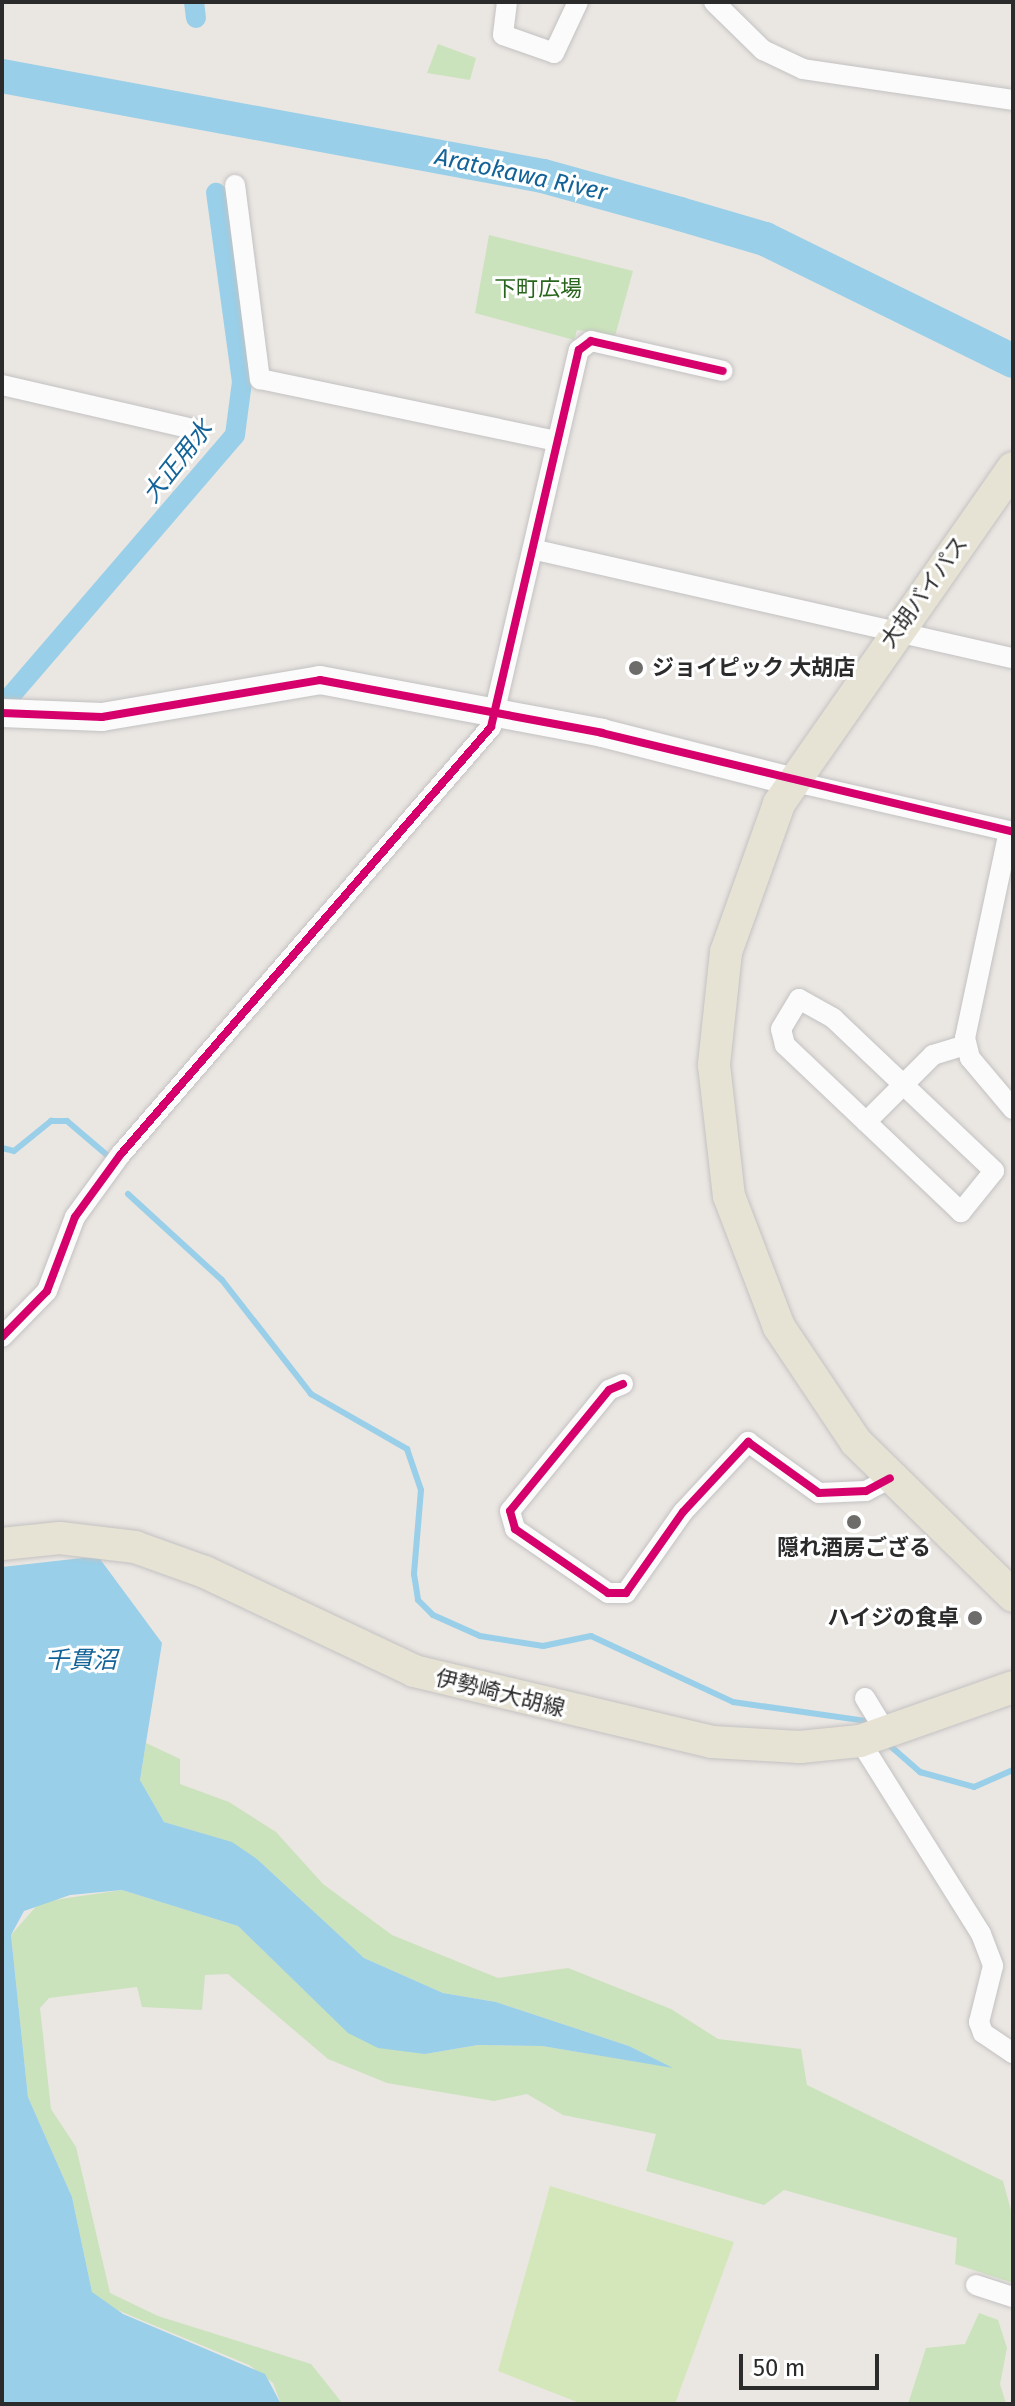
<!DOCTYPE html>
<meta charset="utf-8">
<style>
body{margin:0}
#map{position:relative;width:1015px;height:2406px;overflow:hidden;background:#eae6e2;font-family:"Fira Sans","Noto Sans JP",sans-serif}
div>[style]{position:absolute}
.green>*{inset:0;background:#cbe3bc}
.pitch>*{inset:0;background:#d4e7ba}
.water>*{inset:0;background:#99cfe8}
.stream>*{height:6px;margin:-3px;padding:0 3px;transform-origin:3px;border-radius:3px;background:#99cfe8}
.canal>*{height:20px;margin:-10px;padding:0 10px;transform-origin:10px;border-radius:10px;background:#99cfe8}
.river>*{height:34px;margin:-17px;padding:0 17px;transform-origin:17px;border-radius:17px;background:#99cfe8}
.roads{filter:drop-shadow(0 0 2px #c3c2c2) drop-shadow(0 0 2px #c3c2c2)}
.street>*{height:20px;margin:-10px;padding:0 10px;transform-origin:10px;border-radius:10px;background:#fcfbfb}
.secondary>*{height:28px;margin:-14px;padding:0 14px;transform-origin:14px;border-radius:14px;background:#fcfbfb}
.primary>*{height:32px;margin:-16px;padding:0 16px;transform-origin:16px;border-radius:16px;background:#e6e3d5}
.cycleway>*{height:8px;margin:-4px;padding:0 4px;transform-origin:4px;border-radius:4px;background:#d6006c}
.dots>*{width:22px;height:22px;translate:-50% -50%;box-sizing:border-box;border:4px solid #fff;border-radius:50%}
span{translate:-50% -50%;white-space:nowrap;text-align:center;line-height:1.15;-webkit-text-stroke:6px #fff;paint-order:stroke}
.park-label{font-size:22px;color:#29661d}
.street-label{font-size:22px;color:#2b2b2b}
.poi-label{font-size:22px;color:#2b2b2b;font-weight:700}
.left{translate:0 -50%;text-align:left}
.right{translate:-100% -50%;text-align:right}
.water-label{font-size:24px;color:#136398;font-style:italic}
.frame{position:absolute;inset:0;border:4px solid #2b2b2b;pointer-events:none}
.scale{position:absolute;left:739px;top:2354px;width:140px;height:36px;box-sizing:border-box;border:4px solid #2b2b2b;border-top:0;padding-left:10px;font-size:24px;line-height:28px;white-space:nowrap;color:#2b2b2b;-webkit-text-stroke:6px #fff;paint-order:stroke}
</style>
<div id="map">
<div class="green">
<div style="clip-path:polygon(438px 44px,476px 58px,470px 80px,427px 73px)"></div>
<div style="clip-path:polygon(489px 235px,633px 271px,615px 336px,577px 330px,574px 340px,475px 313px)"></div>
<div style="clip-path:polygon(146px 1743px,180px 1759px,180px 1784px,229px 1802px,276px 1832px,323px 1884px,392px 1935px,498px 1978px,568px 1968px,671px 2009px,718px 2039px,801px 2049px,807px 2085px,1003px 2181px,1013px 2218px,1013px 2283px,955px 2264px,957px 2238px,784px 2190px,764px 2205px,646px 2171px,656px 2134px,563px 2115px,527px 2094px,494px 2101px,387px 2083px,328px 2059px,228px 1974px,205px 1975px,202px 2010px,142px 2007px,137px 1987px,49px 1998px,40px 2008px,51px 2109px,76px 2147px,110px 2293px,158px 2316px,311px 2364px,343px 2404px,281px 2404px,273px 2383px,249px 2365px,110px 2307px,92px 2292px,72px 2197px,28px 2097px,11px 1935px,40px 1902px,122px 1890px,238px 1926px,323px 2008px,425px 2054px,478px 2045px,542px 2046px,670px 2067px,629px 2046px,496px 2002px,443px 1993px,364px 1958px,257px 1859px,231px 1842px,164px 1822px,140px 1780px)"></div>
<div style="clip-path:polygon(979px 2313px,998px 2320px,1007px 2348px,1000px 2384px,1006px 2404px,908px 2404px,926px 2348px,965px 2344px)"></div>
</div>
<div class="pitch">
<div style="clip-path:polygon(550px 2186px,734px 2242px,675px 2404px,582px 2404px,498px 2371px)"></div>
</div>
<div class="water">
<div style="clip-path:polygon(91px 1557px,100px 1559px,162px 1643px,140px 1780px,164px 1822px,232px 1842px,257px 1859px,364px 1958px,443px 1993px,496px 2002px,629px 2046px,673px 2068px,542px 2046px,478px 2045px,425px 2054px,378px 2048px,348px 2033px,238px 1926px,122px 1890px,70px 1895px,24px 1911px,11px 1935px,28px 2097px,72px 2197px,92px 2292px,123px 2314px,265px 2374px,281px 2404px,2px 2404px,2px 1567px)"></div>
</div>
<div class="stream">
<div style="left:2px;top:1148px;width:12px;rotate:14deg"></div>
<div style="left:14px;top:1151px;width:48px;rotate:-39deg"></div>
<div style="left:51px;top:1121px;width:16px"></div>
<div style="left:67px;top:1121px;width:54px;rotate:40.5deg"></div>
<div style="left:128px;top:1194px;width:127px;rotate:42.5deg"></div>
<div style="left:222px;top:1280px;width:145px;rotate:52deg"></div>
<div style="left:311px;top:1394px;width:111px;rotate:29.8deg"></div>
<div style="left:407px;top:1449px;width:43px;rotate:71.1deg"></div>
<div style="left:421px;top:1490px;width:84px;rotate:94.8deg"></div>
<div style="left:414px;top:1574px;width:26px;rotate:81deg"></div>
<div style="left:418px;top:1600px;width:21px;rotate:45deg"></div>
<div style="left:433px;top:1615px;width:51px;rotate:24.1deg"></div>
<div style="left:480px;top:1636px;width:64px;rotate:9deg"></div>
<div style="left:543px;top:1646px;width:49px;rotate:-11.8deg"></div>
<div style="left:591px;top:1636px;width:157px;rotate:24.9deg"></div>
<div style="left:733px;top:1702px;width:134px;rotate:8.1deg"></div>
<div style="left:888px;top:1744px;width:43px;rotate:41.2deg"></div>
<div style="left:920px;top:1772px;width:56px;rotate:15.5deg"></div>
<div style="left:974px;top:1787px;width:43px;rotate:-23.6deg"></div>
</div>
<div class="canal">
<div style="left:194px;top:2px;width:16px;rotate:83deg"></div>
<div style="left:2px;top:706px;width:357px;rotate:-49.3deg"></div>
<div style="left:235px;top:435px;width:53px;rotate:-82.5deg"></div>
<div style="left:242px;top:382px;width:191px;rotate:-97.8deg"></div>
</div>
<div class="river">
<div style="left:2px;top:76px;width:550px;rotate:10.47deg"></div>
<div style="left:543px;top:176px;width:142px;rotate:15.5deg"></div>
<div style="left:680px;top:214px;width:89px;rotate:16.4deg"></div>
<div style="left:765px;top:239px;width:276px;rotate:26.2deg"></div>
</div>
<div class="roads">
<div class="street">
<div style="left:507px;top:2px;width:33px;rotate:97deg"></div>
<div style="left:503px;top:35px;width:54px;rotate:19.4deg"></div>
<div style="left:554px;top:53px;width:56px;rotate:-64.8deg"></div>
<div style="left:714px;top:2px;width:69px;rotate:44.4deg"></div>
<div style="left:763px;top:50px;width:44px;rotate:25.4deg"></div>
<div style="left:803px;top:69px;width:212px;rotate:8.4deg"></div>
<div style="left:235px;top:185px;width:196px;rotate:82.7deg"></div>
<div style="left:260px;top:379px;width:304px;rotate:11.8deg"></div>
<div style="left:2px;top:385px;width:196px;rotate:13deg"></div>
<div style="left:536px;top:550px;width:489px;rotate:12.8deg"></div>
<div style="left:791px;top:781px;width:228px;rotate:12.9deg"></div>
<div style="left:1009px;top:831px;width:212px;rotate:102deg"></div>
<div style="left:965px;top:1038px;width:21px;rotate:76deg"></div>
<div style="left:970px;top:1058px;width:67px;rotate:49.9deg"></div>
<div style="left:799px;top:999px;width:39px;rotate:29deg"></div>
<div style="left:833px;top:1018px;width:222px;rotate:43.5deg"></div>
<div style="left:994px;top:1171px;width:53px;rotate:128.8deg"></div>
<div style="left:961px;top:1212px;width:243px;rotate:-136.5deg"></div>
<div style="left:785px;top:1045px;width:16px;rotate:-104deg"></div>
<div style="left:781px;top:1029px;width:35px;rotate:-59deg"></div>
<div style="left:866px;top:1122px;width:95px;rotate:-45deg"></div>
<div style="left:933px;top:1055px;width:34px;rotate:-17deg"></div>
<div style="left:2px;top:1337px;width:64px;rotate:-45.6deg"></div>
<div style="left:47px;top:1291px;width:79px;rotate:-69.3deg"></div>
<div style="left:75px;top:1217px;width:78px;rotate:-53.9deg"></div>
<div style="left:121px;top:1154px;width:565px;rotate:-49.09deg"></div>
<div style="left:491px;top:727px;width:387px;rotate:-76.9deg"></div>
<div style="left:579px;top:350px;width:15px;rotate:-37deg"></div>
<div style="left:591px;top:341px;width:135px;rotate:12.8deg"></div>
<div style="left:623px;top:1384px;width:15px;rotate:157deg"></div>
<div style="left:609px;top:1390px;width:156px;rotate:129.3deg"></div>
<div style="left:510px;top:1511px;width:19px;rotate:74deg"></div>
<div style="left:515px;top:1529px;width:113px;rotate:34.5deg"></div>
<div style="left:608px;top:1593px;width:18px"></div>
<div style="left:626px;top:1593px;width:99px;rotate:-54.9deg"></div>
<div style="left:683px;top:1512px;width:96px;rotate:-47.1deg"></div>
<div style="left:748px;top:1442px;width:87px;rotate:35.7deg"></div>
<div style="left:819px;top:1493px;width:47px;rotate:-2.4deg"></div>
<div style="left:866px;top:1491px;width:27px;rotate:-28deg"></div>
<div style="left:865px;top:1698px;width:42px;rotate:58.6deg"></div>
<div style="left:860px;top:1741px;width:228px;rotate:57.9deg"></div>
<div style="left:981px;top:1934px;width:34px;rotate:69deg"></div>
<div style="left:993px;top:1966px;width:58px;rotate:104deg"></div>
<div style="left:979px;top:2022px;width:12px;rotate:70deg"></div>
<div style="left:983px;top:2033px;width:36px;rotate:34deg"></div>
<div style="left:976px;top:2285px;width:39px;rotate:18deg"></div>
</div>
<div class="secondary">
<div style="left:2px;top:713px;width:100px;rotate:2.3deg"></div>
<div style="left:102px;top:717px;width:221px;rotate:-9.6deg"></div>
<div style="left:320px;top:680px;width:287px;rotate:10.6deg"></div>
<div style="left:602px;top:733px;width:195px;rotate:14.3deg"></div>
</div>
<div class="primary">
<div style="left:1013px;top:468px;width:409px;rotate:124.9deg"></div>
<div style="left:779px;top:804px;width:157px;rotate:109.7deg"></div>
<div style="left:726px;top:952px;width:114px;rotate:96.1deg"></div>
<div style="left:714px;top:1065px;width:132px;rotate:83.5deg"></div>
<div style="left:729px;top:1196px;width:140px;rotate:69.1deg"></div>
<div style="left:779px;top:1327px;width:138px;rotate:56.2deg"></div>
<div style="left:856px;top:1442px;width:220px;rotate:44.4deg"></div>
<div style="left:2px;top:1544px;width:58px;rotate:-5.9deg"></div>
<div style="left:60px;top:1538px;width:76px;rotate:6.8deg"></div>
<div style="left:135px;top:1547px;width:74px;rotate:19.7deg"></div>
<div style="left:205px;top:1572px;width:231px;rotate:25.3deg"></div>
<div style="left:414px;top:1671px;width:306px;rotate:13.4deg"></div>
<div style="left:712px;top:1742px;width:88px;rotate:3.3deg"></div>
<div style="left:800px;top:1747px;width:60px;rotate:-5.7deg"></div>
<div style="left:860px;top:1741px;width:162px;rotate:-19.4deg"></div>
</div>
</div>
<div class="cycleway">
<div style="left:2px;top:713px;width:100px;rotate:2.3deg"></div>
<div style="left:102px;top:717px;width:221px;rotate:-9.6deg"></div>
<div style="left:320px;top:680px;width:287px;rotate:10.6deg"></div>
<div style="left:602px;top:733px;width:423px;rotate:13.5deg"></div>
<div style="left:2px;top:1337px;width:64px;rotate:-45.6deg"></div>
<div style="left:47px;top:1291px;width:79px;rotate:-69.3deg"></div>
<div style="left:75px;top:1217px;width:78px;rotate:-53.9deg"></div>
<div style="left:121px;top:1154px;width:565px;rotate:-49.09deg"></div>
<div style="left:491px;top:727px;width:387px;rotate:-76.9deg"></div>
<div style="left:579px;top:350px;width:15px;rotate:-37deg"></div>
<div style="left:591px;top:341px;width:135px;rotate:12.8deg"></div>
<div style="left:623px;top:1384px;width:15px;rotate:157deg"></div>
<div style="left:609px;top:1390px;width:156px;rotate:129.3deg"></div>
<div style="left:510px;top:1511px;width:19px;rotate:74deg"></div>
<div style="left:515px;top:1529px;width:113px;rotate:34.5deg"></div>
<div style="left:608px;top:1593px;width:18px"></div>
<div style="left:626px;top:1593px;width:99px;rotate:-54.9deg"></div>
<div style="left:683px;top:1512px;width:96px;rotate:-47.1deg"></div>
<div style="left:748px;top:1442px;width:87px;rotate:35.7deg"></div>
<div style="left:819px;top:1493px;width:47px;rotate:-2.4deg"></div>
<div style="left:866px;top:1491px;width:27px;rotate:-28deg"></div>
</div>
<div class="dots">
<div style="left:636px;top:668px;background:#6e6c6b"></div>
<div style="left:854px;top:1522px;background:#6e6c6b"></div>
<div style="left:975px;top:1618px;background:#6e6c6b"></div>
</div>
<div class="park-label">
<span style="left:538px;top:289px">下町広場</span>
</div>
<div class="street-label">
<span style="left:924px;top:592px;rotate:-54deg">大胡バイパス</span>
<span style="left:500px;top:1693px;rotate:14deg">伊勢崎大胡線</span>
</div>
<div class="poi-label">
<span class="left" style="left:652px;top:668px">ジョイピック 大胡店</span>
<span style="left:854px;top:1548px">隠れ酒房ござる</span>
<span class="right" style="left:959px;top:1618px">ハイジの食卓</span>
</div>
<div class="water-label">
<span style="left:521px;top:175px;rotate:12deg">Aratokawa River</span>
<span style="left:178px;top:462px;rotate:-52deg">大正用水</span>
<span style="left:81px;top:1661px">千貫沼</span>
</div>
<div class="frame"></div>
<div class="scale">50 m</div>
</div>
